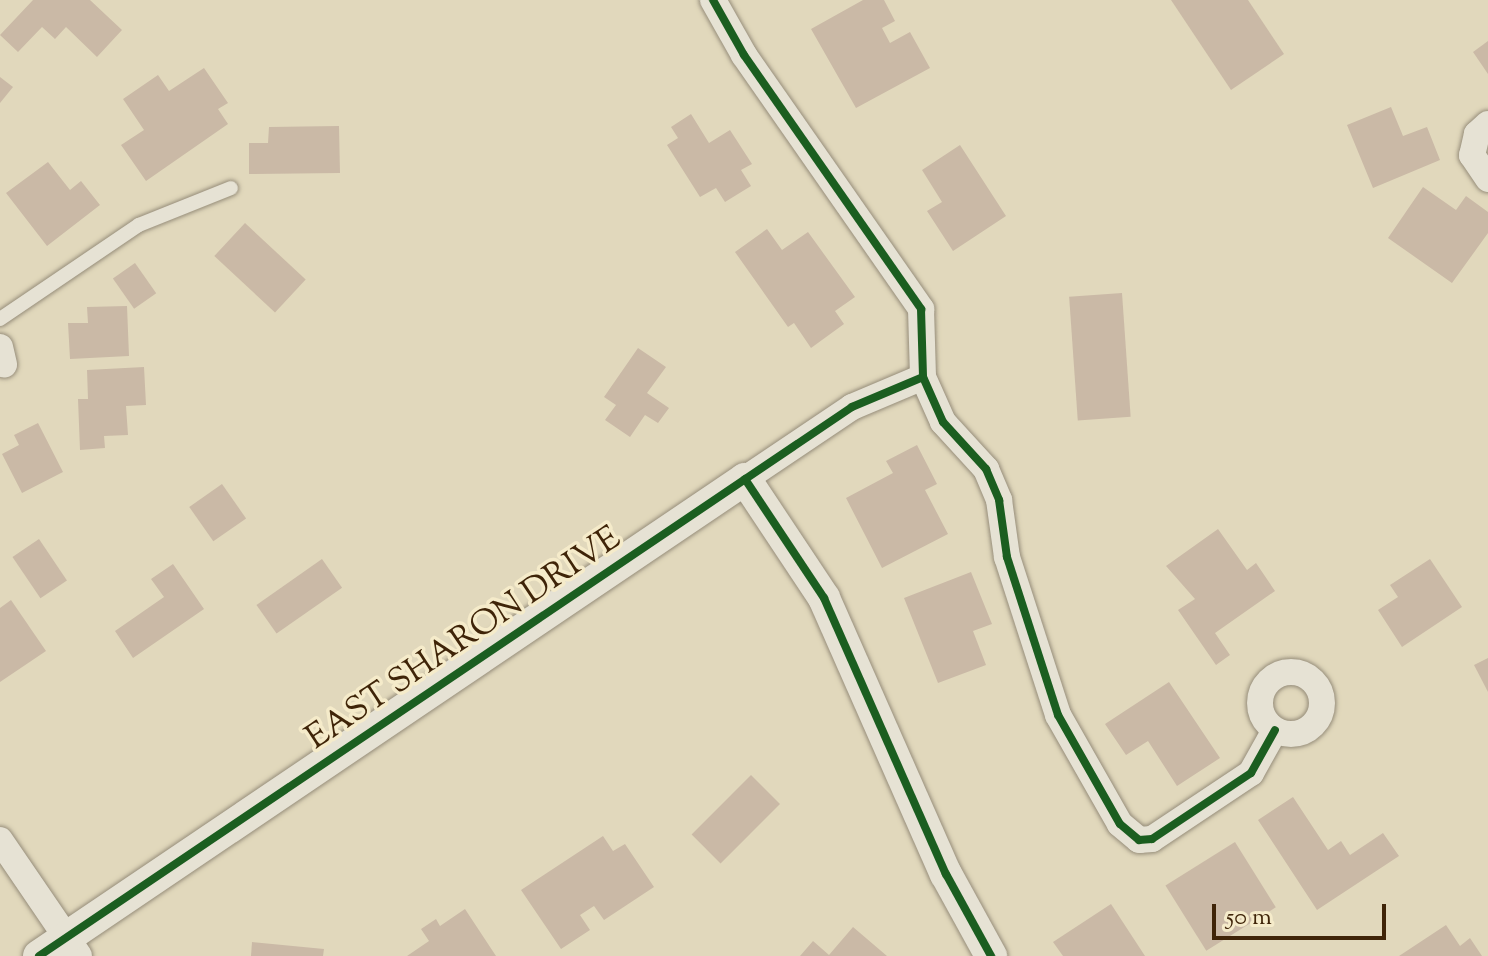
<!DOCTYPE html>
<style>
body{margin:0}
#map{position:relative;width:1488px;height:956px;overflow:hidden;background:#e1d8bc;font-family:"Sorts Mill Goudy",serif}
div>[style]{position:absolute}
.building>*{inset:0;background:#cab9a6;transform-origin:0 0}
.roads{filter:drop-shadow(0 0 2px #968d7a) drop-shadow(0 0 2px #968d7a)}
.service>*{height:14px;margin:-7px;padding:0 7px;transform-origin:7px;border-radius:7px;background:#e6e2d4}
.minor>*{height:26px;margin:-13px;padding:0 13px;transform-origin:13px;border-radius:13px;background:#e6e2d4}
.minor>.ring{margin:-13px;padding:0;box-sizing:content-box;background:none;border:26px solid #e6e2d4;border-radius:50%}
.tertiary>*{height:32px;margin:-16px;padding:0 16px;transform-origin:16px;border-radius:16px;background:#e6e2d4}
.cycleway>*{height:8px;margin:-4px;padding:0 4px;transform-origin:4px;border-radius:4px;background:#1b5e20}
span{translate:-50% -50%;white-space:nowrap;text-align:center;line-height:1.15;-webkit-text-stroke:7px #f5ebca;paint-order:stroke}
.street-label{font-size:34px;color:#3f2408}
.scale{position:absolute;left:1212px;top:904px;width:174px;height:36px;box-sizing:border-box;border:4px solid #3f2408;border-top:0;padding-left:10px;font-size:24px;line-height:28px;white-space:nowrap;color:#3f2408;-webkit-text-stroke:6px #f5ebca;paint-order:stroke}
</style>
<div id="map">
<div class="building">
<div style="clip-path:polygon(33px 0,90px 0,122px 30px,97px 57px,66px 27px,55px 39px,42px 27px,18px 52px,0 35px)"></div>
<div style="clip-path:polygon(863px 0,884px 0,895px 21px,882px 28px,890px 43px,910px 32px,930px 68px,856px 108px,811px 29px)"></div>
<div style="clip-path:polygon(1171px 0,1248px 0,1284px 54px,1231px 90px)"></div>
<div style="clip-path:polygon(1488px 41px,1488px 74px,1473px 52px)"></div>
<div style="clip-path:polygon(204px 68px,228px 103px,218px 109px,228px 124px,146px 181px,121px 145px,144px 130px,123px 99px,158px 75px,169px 91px)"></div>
<div style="clip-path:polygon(0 77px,13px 87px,0 103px)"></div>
<div style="clip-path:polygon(1391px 107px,1403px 136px,1427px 127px,1440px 160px,1373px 188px,1347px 125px)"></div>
<div style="clip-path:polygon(691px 114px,709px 143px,730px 130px,752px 164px,741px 170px,751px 186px,725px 202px,716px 188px,700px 197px,667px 145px,678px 138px,671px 127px)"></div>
<div style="clip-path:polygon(339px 126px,340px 173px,249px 174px,249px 143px,268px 143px,269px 127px)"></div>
<div style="clip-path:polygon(960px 145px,1006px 216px,953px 251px,927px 211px,942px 202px,922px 170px)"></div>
<div style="clip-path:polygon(48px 162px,70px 190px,81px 181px,100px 205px,47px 246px,6px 193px)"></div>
<div style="clip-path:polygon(1423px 187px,1456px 210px,1466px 196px,1488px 212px,1488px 233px,1452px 283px,1388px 238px)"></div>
<div style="left:245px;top:223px;width:83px;height:45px;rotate:43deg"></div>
<div style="clip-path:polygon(767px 229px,782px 250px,808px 232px,855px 297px,835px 311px,844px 324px,811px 348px,794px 323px,788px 327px,735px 252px)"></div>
<div style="left:135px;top:263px;width:37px;height:27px;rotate:55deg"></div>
<div style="left:1122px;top:293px;width:124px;height:53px;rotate:86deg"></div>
<div style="clip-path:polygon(127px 306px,129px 356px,70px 359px,68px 323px,88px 323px,87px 307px)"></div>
<div style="clip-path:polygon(638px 348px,666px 367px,647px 393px,669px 408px,658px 423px,645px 415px,630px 437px,605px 420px,616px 405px,604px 397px)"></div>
<div style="clip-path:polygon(144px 367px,146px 405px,126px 406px,128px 435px,104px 436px,105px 448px,80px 450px,78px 399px,88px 399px,87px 370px)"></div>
<div style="clip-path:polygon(38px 423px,63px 472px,22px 493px,2px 454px,19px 445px,14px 435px)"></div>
<div style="clip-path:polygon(917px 445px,937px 484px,925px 490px,948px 534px,882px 568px,846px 498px,893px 473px,886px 461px)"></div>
<div style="left:222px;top:484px;width:42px;height:40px;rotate:55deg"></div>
<div style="clip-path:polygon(1218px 529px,1247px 570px,1256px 563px,1275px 591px,1215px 633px,1230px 655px,1216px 665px,1178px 610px,1195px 599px,1166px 566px)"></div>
<div style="left:39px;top:539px;width:50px;height:32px;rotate:56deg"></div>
<div style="left:322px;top:559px;width:35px;height:80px;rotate:55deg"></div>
<div style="clip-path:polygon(1430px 559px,1462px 607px,1402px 647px,1378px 610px,1398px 597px,1390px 585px)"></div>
<div style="clip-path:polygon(173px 564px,204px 609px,133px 658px,115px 631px,164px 597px,151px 579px)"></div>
<div style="clip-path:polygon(971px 572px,992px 624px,973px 631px,986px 665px,938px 683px,904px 598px)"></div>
<div style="clip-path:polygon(11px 600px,46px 651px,0 682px,0 608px)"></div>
<div style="clip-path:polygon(1488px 658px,1488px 692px,1474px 665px)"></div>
<div style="clip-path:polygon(1169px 682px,1220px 758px,1177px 786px,1148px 741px,1126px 755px,1105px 724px)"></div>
<div style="left:751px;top:775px;width:41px;height:84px;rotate:45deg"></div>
<div style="clip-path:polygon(1293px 797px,1328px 850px,1341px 841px,1350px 855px,1383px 833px,1399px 856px,1317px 910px,1258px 820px)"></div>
<div style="clip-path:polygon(603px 836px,613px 851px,625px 844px,654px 887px,604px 920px,594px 906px,580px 915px,590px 930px,561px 949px,521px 890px)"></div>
<div style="left:1235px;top:842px;width:77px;height:82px;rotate:58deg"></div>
<div style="clip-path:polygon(1111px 904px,1145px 956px,1063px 956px,1053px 942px)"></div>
<div style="clip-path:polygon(465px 909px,496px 956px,407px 956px,429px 941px,421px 929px,436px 919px,440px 926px)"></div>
<div style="clip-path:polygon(1446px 925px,1460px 946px,1470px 938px,1482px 956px,1399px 956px)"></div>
<div style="clip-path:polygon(853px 927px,887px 956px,800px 956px,813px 941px,829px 955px)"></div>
<div style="clip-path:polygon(252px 942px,324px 949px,323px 956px,251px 956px)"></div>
</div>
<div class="roads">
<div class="service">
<div style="left:0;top:319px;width:168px;rotate:-34.1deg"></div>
<div style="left:139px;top:225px;width:99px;rotate:-21.9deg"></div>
</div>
<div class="minor">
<div style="left:713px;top:0;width:63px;rotate:60.6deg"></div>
<div style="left:744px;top:55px;width:310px;rotate:55.1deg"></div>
<div style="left:921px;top:309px;width:68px;rotate:88.3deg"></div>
<div style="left:923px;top:377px;width:49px;rotate:66deg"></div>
<div style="left:943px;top:422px;width:64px;rotate:47.5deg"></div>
<div style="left:986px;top:469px;width:34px;rotate:67deg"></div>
<div style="left:999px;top:500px;width:58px;rotate:82deg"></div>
<div style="left:1007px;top:557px;width:166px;rotate:72.1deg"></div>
<div style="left:1058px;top:715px;width:125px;rotate:60.4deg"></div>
<div style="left:1120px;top:824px;width:25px;rotate:40deg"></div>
<div style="left:1139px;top:840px;width:13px;rotate:-4deg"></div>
<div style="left:1152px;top:839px;width:119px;rotate:-33.7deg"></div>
<div style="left:1251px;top:773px;width:49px;rotate:-60.8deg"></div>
<div style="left:1488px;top:124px;width:15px;rotate:138deg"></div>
<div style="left:1477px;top:134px;width:22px;rotate:103deg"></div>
<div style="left:1472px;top:155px;width:29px;rotate:56deg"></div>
<div style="left:0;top:347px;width:18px;rotate:77deg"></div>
<div style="left:745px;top:479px;width:129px;rotate:-33.9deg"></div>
<div style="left:852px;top:407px;width:77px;rotate:-22.9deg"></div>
<div class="ring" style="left:1260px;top:672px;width:36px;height:36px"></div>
<div style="left:0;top:840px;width:140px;rotate:55.7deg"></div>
</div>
<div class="tertiary">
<div style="left:39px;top:956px;width:852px;rotate:-34.04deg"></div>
<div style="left:745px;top:479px;width:143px;rotate:56.4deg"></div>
<div style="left:824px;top:598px;width:302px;rotate:66.2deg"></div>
<div style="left:946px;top:874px;width:94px;rotate:61.2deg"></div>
</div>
</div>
<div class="cycleway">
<div style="left:713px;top:0;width:63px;rotate:60.6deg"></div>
<div style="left:744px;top:55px;width:310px;rotate:55.1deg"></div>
<div style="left:921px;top:309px;width:68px;rotate:88.3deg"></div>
<div style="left:923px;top:377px;width:49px;rotate:66deg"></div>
<div style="left:943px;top:422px;width:64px;rotate:47.5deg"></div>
<div style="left:986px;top:469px;width:34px;rotate:67deg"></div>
<div style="left:999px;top:500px;width:58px;rotate:82deg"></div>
<div style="left:1007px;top:557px;width:166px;rotate:72.1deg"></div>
<div style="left:1058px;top:715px;width:125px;rotate:60.4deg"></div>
<div style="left:1120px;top:824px;width:25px;rotate:40deg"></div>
<div style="left:1139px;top:840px;width:13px;rotate:-4deg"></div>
<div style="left:1152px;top:839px;width:119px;rotate:-33.7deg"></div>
<div style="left:1251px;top:773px;width:49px;rotate:-60.8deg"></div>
<div style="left:745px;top:479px;width:143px;rotate:56.4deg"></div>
<div style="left:824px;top:598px;width:302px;rotate:66.2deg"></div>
<div style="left:946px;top:874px;width:94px;rotate:61.2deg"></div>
<div style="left:39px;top:956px;width:981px;rotate:-34.03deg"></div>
<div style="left:852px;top:407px;width:77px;rotate:-22.9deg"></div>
</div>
<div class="street-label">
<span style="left:464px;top:639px;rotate:-34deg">EAST SHARON DRIVE</span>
</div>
<div class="scale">50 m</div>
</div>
